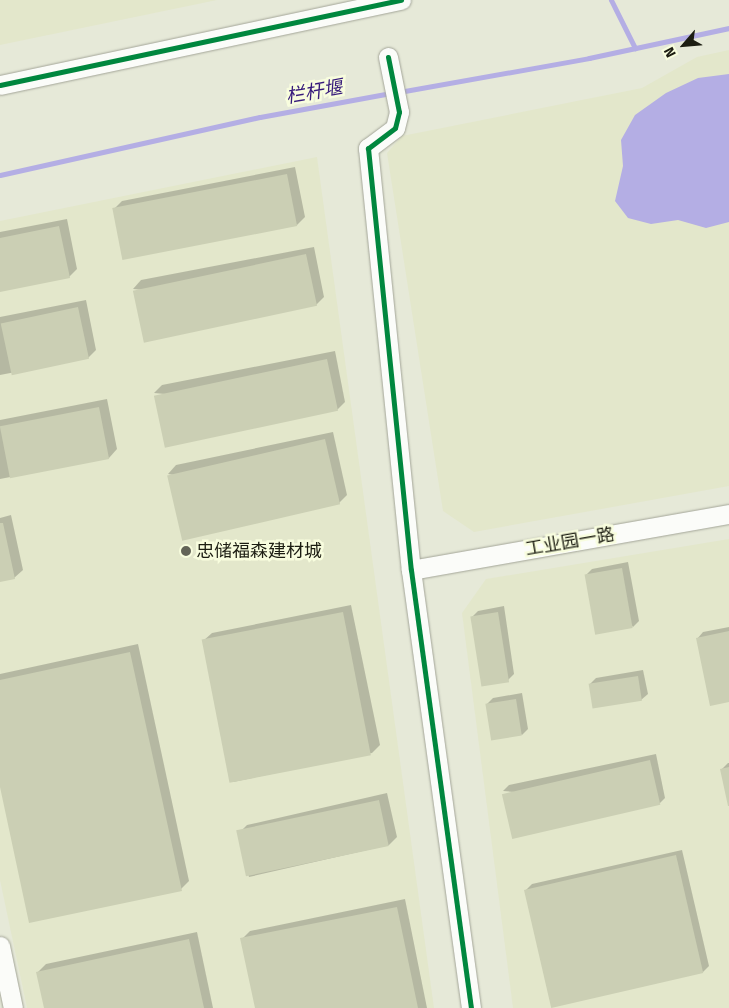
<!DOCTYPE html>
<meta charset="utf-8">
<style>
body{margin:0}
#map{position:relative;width:729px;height:1008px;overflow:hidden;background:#e6e9d8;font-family:"Fira Sans","Noto Sans SC",sans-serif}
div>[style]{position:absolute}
.built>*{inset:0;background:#e3e7cb}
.water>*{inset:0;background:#b4aee4}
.shadow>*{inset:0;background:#0003}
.stream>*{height:5px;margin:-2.5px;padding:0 2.5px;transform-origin:2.5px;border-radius:2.5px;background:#b4aee4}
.building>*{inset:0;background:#cbcfb4;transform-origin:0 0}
.roads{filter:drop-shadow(0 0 1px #a3a598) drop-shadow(0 0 1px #a3a598)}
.minor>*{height:19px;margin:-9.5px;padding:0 9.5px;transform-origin:9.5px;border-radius:9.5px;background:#fbfcf9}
.cycleway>*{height:5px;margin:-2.5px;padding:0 2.5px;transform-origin:2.5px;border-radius:2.5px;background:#00873e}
.dots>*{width:14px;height:14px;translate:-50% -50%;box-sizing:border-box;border:2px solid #f8fdde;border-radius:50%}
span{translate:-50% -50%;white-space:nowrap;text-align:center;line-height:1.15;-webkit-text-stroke:5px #f8fdde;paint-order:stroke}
.street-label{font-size:18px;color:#1c1d12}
.poi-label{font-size:18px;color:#1c1d12}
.left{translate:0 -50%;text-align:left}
.water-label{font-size:19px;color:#361a7b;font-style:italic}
.north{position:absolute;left:659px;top:20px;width:50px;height:50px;-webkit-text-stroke:4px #f8fdde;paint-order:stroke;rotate:243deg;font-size:14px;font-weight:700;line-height:20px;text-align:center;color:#1c1d12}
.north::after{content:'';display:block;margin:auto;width:18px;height:22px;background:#1c1d12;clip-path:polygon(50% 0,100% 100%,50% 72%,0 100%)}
</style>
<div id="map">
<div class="built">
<div style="clip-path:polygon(0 0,217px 0,0 45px)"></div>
<div style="clip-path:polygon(729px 50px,729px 486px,474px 532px,443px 511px,387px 153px,402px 136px,642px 88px,697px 57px)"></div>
<div style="clip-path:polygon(317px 157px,434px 1008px,27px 1008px,0 880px,0 221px)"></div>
<div style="clip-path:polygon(729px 539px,729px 1008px,513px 1008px,462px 613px,486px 579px)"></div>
</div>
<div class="water">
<div style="clip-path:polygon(729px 74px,729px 222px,706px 228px,678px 220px,651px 224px,628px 218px,615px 201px,623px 166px,621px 140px,635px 115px,666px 93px,698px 78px)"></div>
</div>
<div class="shadow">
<div style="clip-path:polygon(295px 167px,305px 217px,297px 225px,114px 209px,122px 201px)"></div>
<div style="clip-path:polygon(67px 219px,77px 269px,69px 277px,0 291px,0 232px)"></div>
<div style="clip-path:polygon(314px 247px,324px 297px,316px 305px,133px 289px,141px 280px)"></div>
<div style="clip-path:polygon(86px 300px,96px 350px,88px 358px,0 375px,0 317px)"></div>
<div style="clip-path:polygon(335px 351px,345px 402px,337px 410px,154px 393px,162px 385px)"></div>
<div style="clip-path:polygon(107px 399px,117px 449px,109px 458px,0 479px,0 420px)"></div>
<div style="clip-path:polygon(333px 432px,347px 495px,339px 503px,168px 474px,176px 465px)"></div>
<div style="clip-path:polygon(11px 515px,23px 570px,14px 578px,0 581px,0 518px)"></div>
<div style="clip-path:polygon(628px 562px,639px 621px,633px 627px,586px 575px,592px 569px)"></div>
<div style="clip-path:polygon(351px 605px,380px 745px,372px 753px,233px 782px,203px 641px,212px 633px)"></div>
<div style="clip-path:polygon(504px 606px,514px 674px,508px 680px,472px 617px,478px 611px)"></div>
<div style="clip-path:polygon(729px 627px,729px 701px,697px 639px,703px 632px)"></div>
<div style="clip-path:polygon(138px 644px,189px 881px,181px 889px,0 782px,0 674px)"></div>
<div style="clip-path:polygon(643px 670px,648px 694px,641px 700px,590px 684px,596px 678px)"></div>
<div style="clip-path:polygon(522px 693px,528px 729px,522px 735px,487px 704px,493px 698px)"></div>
<div style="clip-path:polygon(656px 754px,665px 798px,659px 804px,503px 791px,509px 785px)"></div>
<div style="clip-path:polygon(728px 763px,729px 763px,729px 804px,722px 769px)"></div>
<div style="clip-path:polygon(387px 793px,397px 837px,389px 845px,249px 877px,239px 833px,247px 825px)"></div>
<div style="clip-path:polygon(682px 850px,709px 966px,703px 972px,526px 890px,532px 884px)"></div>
<div style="clip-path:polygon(405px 899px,427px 1008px,256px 1008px,242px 939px,250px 931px)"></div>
<div style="clip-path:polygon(197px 932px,213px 1008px,46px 1008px,38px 972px,46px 964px)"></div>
</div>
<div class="stream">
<div style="left:611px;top:0;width:54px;rotate:63.4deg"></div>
<div style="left:399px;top:92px;width:193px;rotate:-10.1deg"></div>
<div style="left:589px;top:58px;width:143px;rotate:-12.1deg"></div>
<div style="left:0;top:175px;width:266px;rotate:-12.6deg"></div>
<div style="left:260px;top:117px;width:133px;rotate:-10.4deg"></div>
</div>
<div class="building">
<div style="left:287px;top:174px;width:53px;height:178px;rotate:79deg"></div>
<div style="clip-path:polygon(59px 226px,70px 278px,0 292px,0 238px)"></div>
<div style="left:306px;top:254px;width:53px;height:177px;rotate:78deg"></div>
<div style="left:78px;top:307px;width:53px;height:79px;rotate:78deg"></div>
<div style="left:327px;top:359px;width:53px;height:177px;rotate:78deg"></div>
<div style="left:99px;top:407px;width:53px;height:101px;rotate:79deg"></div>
<div style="left:325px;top:439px;width:67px;height:162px;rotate:77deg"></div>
<div style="clip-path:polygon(0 523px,3px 523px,15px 579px,0 582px)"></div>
<div style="left:622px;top:568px;width:61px;height:38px;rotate:80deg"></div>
<div style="left:343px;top:612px;width:146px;height:144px;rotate:79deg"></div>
<div style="left:498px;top:612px;width:71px;height:28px;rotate:81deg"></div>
<div style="clip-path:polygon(729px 631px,729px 702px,710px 706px,696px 638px)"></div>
<div style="clip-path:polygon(130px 652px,182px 891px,29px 923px,0 787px,0 680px)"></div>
<div style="left:638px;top:676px;width:25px;height:50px;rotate:81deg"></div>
<div style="left:516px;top:699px;width:37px;height:31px;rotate:81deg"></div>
<div style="left:650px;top:760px;width:46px;height:152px;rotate:77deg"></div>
<div style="clip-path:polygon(729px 767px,729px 806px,728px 806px,720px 769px)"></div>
<div style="left:379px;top:800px;width:47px;height:146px;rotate:78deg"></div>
<div style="left:676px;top:855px;width:121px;height:156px;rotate:77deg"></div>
<div style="clip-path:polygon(397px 907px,418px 1008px,255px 1008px,240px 938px)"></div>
<div style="clip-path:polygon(189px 939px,204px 1008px,44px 1008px,36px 972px)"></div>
</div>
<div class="roads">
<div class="minor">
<div style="left:388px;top:57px;width:56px;rotate:78.7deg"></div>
<div style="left:399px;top:112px;width:16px;rotate:104deg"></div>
<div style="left:395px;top:128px;width:34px;rotate:143deg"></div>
<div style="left:368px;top:148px;width:424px;rotate:84.2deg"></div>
<div style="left:411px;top:570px;width:442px;rotate:82.2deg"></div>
<div style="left:0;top:85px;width:410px;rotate:-12deg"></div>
<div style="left:411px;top:570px;width:323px;rotate:-10deg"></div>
<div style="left:0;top:946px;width:63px;rotate:78.2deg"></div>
</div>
</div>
<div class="cycleway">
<div style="left:388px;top:57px;width:56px;rotate:78.7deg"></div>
<div style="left:399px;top:112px;width:16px;rotate:104deg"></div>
<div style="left:395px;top:128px;width:34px;rotate:143deg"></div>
<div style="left:368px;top:148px;width:424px;rotate:84.2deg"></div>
<div style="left:411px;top:570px;width:442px;rotate:82.2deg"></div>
<div style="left:0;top:85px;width:410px;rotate:-12deg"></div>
</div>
<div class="dots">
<div style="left:186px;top:551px;background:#636457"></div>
</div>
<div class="street-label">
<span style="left:570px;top:542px;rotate:-10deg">工业园一路</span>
</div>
<div class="poi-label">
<span class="left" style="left:196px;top:551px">忠储福森建材城</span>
</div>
<div class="water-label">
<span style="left:314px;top:92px;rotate:-10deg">栏杆堰</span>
</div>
<div class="north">N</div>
</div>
